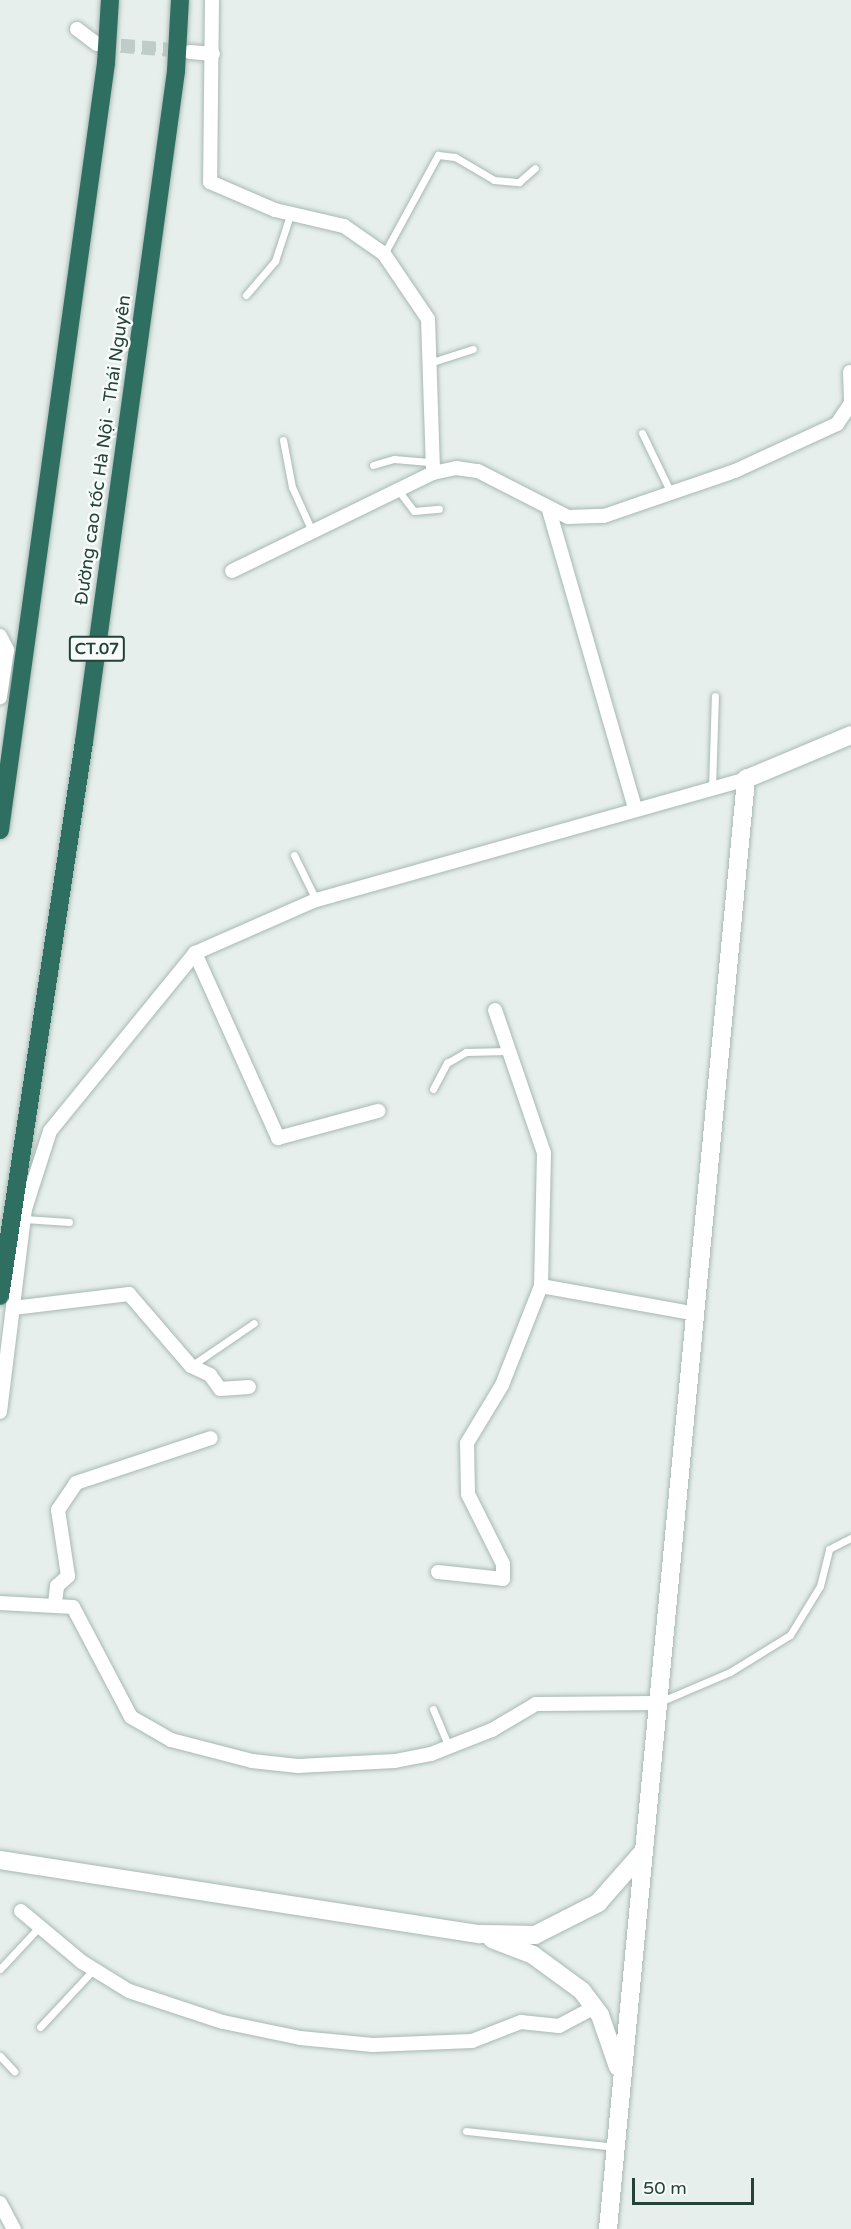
<!DOCTYPE html>
<meta charset="utf-8">
<style>
body{margin:0}
#map{position:relative;width:851px;height:2229px;overflow:hidden;background:#e6efeb;font-family:"Varela Round",sans-serif}
div>[style]{position:absolute}
.minor-tunnel>*{height:14px;margin-top:-7px;transform-origin:0;background:repeating-linear-gradient(90deg,#bfccc8 0 14px,transparent 0 21px)}
.roads{filter:drop-shadow(0 0 2px #a8b8b2) drop-shadow(0 0 2px #a8b8b2)}
.service>*{height:7px;margin:-3.5px;padding:0 3.5px;transform-origin:3.5px;border-radius:3.5px;background:#fff}
.minor>*{height:14px;margin:-7px;padding:0 7px;transform-origin:7px;border-radius:7px;background:#fff}
.tertiary>*{height:18px;margin:-9px;padding:0 9px;transform-origin:9px;border-radius:9px;background:#fff}
.motorway>*{height:18px;margin:-9px;padding:0 9px;transform-origin:9px;border-radius:9px;background:#2f6f62}
span{translate:-50% -50%;white-space:nowrap;text-align:center;line-height:1.15;-webkit-text-stroke:5px #f7fbf9;paint-order:stroke}
.shield-label span{padding:2px 4px;background:#f7fbf9;border:2px solid;border-radius:4px;-webkit-text-stroke-width:0}
.shield-label{font-size:16px;color:#24423a;font-weight:700}
.street-label{font-size:18px;color:#24423a}
.scale{position:absolute;left:632px;top:2178px;width:122px;height:27px;box-sizing:border-box;border:3px solid #24423a;border-top:0;padding-left:8px;font-size:18px;line-height:21px;white-space:nowrap;color:#24423a;-webkit-text-stroke:4px #f7fbf9;paint-order:stroke}
</style>
<div id="map">
<div class="minor-tunnel">
<div style="left:100px;top:44px;width:85px;rotate:4.7deg"></div>
</div>
<div class="roads">
<div class="service">
<div style="left:384px;top:254px;width:113px;rotate:-61.4deg"></div>
<div style="left:438px;top:155px;width:17px;rotate:7deg"></div>
<div style="left:455px;top:157px;width:45px;rotate:30.5deg"></div>
<div style="left:494px;top:180px;width:25px;rotate:5deg"></div>
<div style="left:519px;top:182px;width:21px;rotate:-41deg"></div>
<div style="left:246px;top:295px;width:45px;rotate:-49.5deg"></div>
<div style="left:275px;top:261px;width:48px;rotate:-71.9deg"></div>
<div style="left:429px;top:363px;width:46px;rotate:-17.7deg"></div>
<div style="left:642px;top:433px;width:67px;rotate:64.2deg"></div>
<div style="left:283px;top:440px;width:48px;rotate:79.2deg"></div>
<div style="left:292px;top:487px;width:48px;rotate:65.6deg"></div>
<div style="left:373px;top:465px;width:22px;rotate:-16deg"></div>
<div style="left:394px;top:459px;width:38px;rotate:5deg"></div>
<div style="left:398px;top:490px;width:26px;rotate:53deg"></div>
<div style="left:414px;top:511px;width:25px;rotate:-5deg"></div>
<div style="left:712px;top:789px;width:93px;rotate:-88.2deg"></div>
<div style="left:294px;top:855px;width:50px;rotate:63.9deg"></div>
<div style="left:433px;top:1089px;width:30px;rotate:-62deg"></div>
<div style="left:447px;top:1063px;width:22px;rotate:-30deg"></div>
<div style="left:466px;top:1052px;width:42px;rotate:-1.4deg"></div>
<div style="left:24px;top:1219px;width:45px;rotate:3.8deg"></div>
<div style="left:191px;top:1366px;width:76px;rotate:-34.3deg"></div>
<div style="left:662px;top:1701px;width:74px;rotate:-23.1deg"></div>
<div style="left:730px;top:1672px;width:70px;rotate:-31.7deg"></div>
<div style="left:790px;top:1635px;width:57px;rotate:-58.5deg"></div>
<div style="left:820px;top:1586px;width:38px;rotate:-76deg"></div>
<div style="left:829px;top:1549px;width:25px;rotate:-27deg"></div>
<div style="left:433px;top:1709px;width:41px;rotate:67.2deg"></div>
<div style="left:0;top:1969px;width:59px;rotate:-47.1deg"></div>
<div style="left:40px;top:2027px;width:79px;rotate:-47deg"></div>
<div style="left:0;top:2056px;width:21px;rotate:47deg"></div>
<div style="left:466px;top:2131px;width:150px;rotate:6.1deg"></div>
</div>
<div class="minor">
<div style="left:212px;top:0;width:182px;rotate:90.6deg"></div>
<div style="left:210px;top:182px;width:71px;rotate:23.3deg"></div>
<div style="left:275px;top:210px;width:71px;rotate:13.1deg"></div>
<div style="left:344px;top:226px;width:49px;rotate:35deg"></div>
<div style="left:384px;top:254px;width:78px;rotate:55.9deg"></div>
<div style="left:428px;top:319px;width:154px;rotate:88.1deg"></div>
<div style="left:77px;top:29px;width:25px;rotate:37deg"></div>
<div style="left:190px;top:52px;width:23px;rotate:5deg"></div>
<div style="left:850px;top:372px;width:29px;rotate:88deg"></div>
<div style="left:549px;top:510px;width:310px;rotate:73.9deg"></div>
<div style="left:232px;top:571px;width:224px;rotate:-26deg"></div>
<div style="left:433px;top:473px;width:24px;rotate:-12deg"></div>
<div style="left:456px;top:468px;width:22px;rotate:8deg"></div>
<div style="left:478px;top:471px;width:101px;rotate:27.1deg"></div>
<div style="left:568px;top:517px;width:36px;rotate:-2deg"></div>
<div style="left:604px;top:516px;width:139px;rotate:-19deg"></div>
<div style="left:735px;top:471px;width:112px;rotate:-24.7deg"></div>
<div style="left:837px;top:424px;width:25px;rotate:-56deg"></div>
<div style="left:0;top:636px;width:16px;rotate:63deg"></div>
<div style="left:7px;top:650px;width:48px;rotate:98.5deg"></div>
<div style="left:195px;top:953px;width:203px;rotate:65.8deg"></div>
<div style="left:278px;top:1138px;width:104px;rotate:-15.1deg"></div>
<div style="left:541px;top:1286px;width:152px;rotate:10.2deg"></div>
<div style="left:13px;top:1308px;width:117px;rotate:-6.9deg"></div>
<div style="left:129px;top:1294px;width:95px;rotate:49.3deg"></div>
<div style="left:191px;top:1366px;width:21px;rotate:25deg"></div>
<div style="left:210px;top:1375px;width:17px;rotate:54deg"></div>
<div style="left:220px;top:1389px;width:29px;rotate:-4deg"></div>
<div style="left:0;top:1412px;width:205px;rotate:-83deg"></div>
<div style="left:25px;top:1209px;width:82px;rotate:-72.2deg"></div>
<div style="left:50px;top:1131px;width:230px;rotate:-50.8deg"></div>
<div style="left:195px;top:953px;width:132px;rotate:-23.7deg"></div>
<div style="left:316px;top:900px;width:447px;rotate:-15.7deg"></div>
<div style="left:438px;top:1572px;width:65px;rotate:6.1deg"></div>
<div style="left:503px;top:1579px;width:15px;rotate:-90deg"></div>
<div style="left:503px;top:1564px;width:78px;rotate:-116.6deg"></div>
<div style="left:468px;top:1494px;width:51px;rotate:-91.1deg"></div>
<div style="left:467px;top:1443px;width:68px;rotate:-58.9deg"></div>
<div style="left:502px;top:1385px;width:106px;rotate:-68.5deg"></div>
<div style="left:541px;top:1286px;width:133px;rotate:-88.7deg"></div>
<div style="left:544px;top:1153px;width:151px;rotate:-108.9deg"></div>
<div style="left:0;top:1603px;width:73px;rotate:3.1deg"></div>
<div style="left:73px;top:1607px;width:124px;rotate:62.2deg"></div>
<div style="left:131px;top:1717px;width:46px;rotate:29.9deg"></div>
<div style="left:171px;top:1740px;width:84px;rotate:14.5deg"></div>
<div style="left:252px;top:1761px;width:46px;rotate:6.2deg"></div>
<div style="left:298px;top:1766px;width:97px;rotate:-3deg"></div>
<div style="left:395px;top:1761px;width:37px;rotate:-11deg"></div>
<div style="left:431px;top:1754px;width:66px;rotate:-21.5deg"></div>
<div style="left:492px;top:1730px;width:51px;rotate:-30.6deg"></div>
<div style="left:536px;top:1704px;width:121px;rotate:-0.5deg"></div>
<div style="left:55px;top:1603px;width:17px;rotate:-83deg"></div>
<div style="left:57px;top:1586px;width:15px;rotate:-42deg"></div>
<div style="left:68px;top:1576px;width:67px;rotate:-98.6deg"></div>
<div style="left:58px;top:1510px;width:32px;rotate:-56deg"></div>
<div style="left:76px;top:1483px;width:142px;rotate:-18.4deg"></div>
<div style="left:21px;top:1911px;width:80px;rotate:39.9deg"></div>
<div style="left:82px;top:1962px;width:55px;rotate:31.7deg"></div>
<div style="left:129px;top:1991px;width:99px;rotate:18.3deg"></div>
<div style="left:223px;top:2022px;width:79px;rotate:11.7deg"></div>
<div style="left:300px;top:2038px;width:73px;rotate:5.5deg"></div>
<div style="left:373px;top:2045px;width:99px;rotate:-2.3deg"></div>
<div style="left:472px;top:2041px;width:53px;rotate:-21.2deg"></div>
<div style="left:521px;top:2022px;width:38px;rotate:6deg"></div>
<div style="left:559px;top:2026px;width:40px;rotate:-28deg"></div>
<div style="left:0;top:2203px;width:30px;rotate:62deg"></div>
</div>
<div class="tertiary">
<div style="left:0;top:1860px;width:486px;rotate:8.8deg"></div>
<div style="left:480px;top:1934px;width:55px;rotate:1deg"></div>
<div style="left:535px;top:1935px;width:71px;rotate:-26.9deg"></div>
<div style="left:598px;top:1903px;width:67px;rotate:-48.7deg"></div>
<div style="left:492px;top:1939px;width:44px;rotate:21.3deg"></div>
<div style="left:533px;top:1955px;width:61px;rotate:36.3deg"></div>
<div style="left:582px;top:1991px;width:30px;rotate:53deg"></div>
<div style="left:600px;top:2015px;width:55px;rotate:70.9deg"></div>
<div style="left:608px;top:2229px;width:1457px;rotate:-84.56deg"></div>
<div style="left:746px;top:779px;width:114px;rotate:-22.7deg"></div>
</div>
<div class="motorway">
<div style="left:0;top:830px;width:774px;rotate:-82.13deg"></div>
<div style="left:106px;top:63px;width:63px;rotate:-86.4deg"></div>
<div style="left:0;top:1296px;width:560px;rotate:-81.38deg"></div>
<div style="left:84px;top:742px;width:677px;rotate:-82.19deg"></div>
<div style="left:176px;top:71px;width:71px;rotate:-86.8deg"></div>
</div>
</div>
<div class="shield-label">
<span style="left:97px;top:649px">CT.07</span>
</div>
<div class="street-label">
<span style="left:103px;top:450px;rotate:-82deg">Đường cao tốc Hà Nội - Thái Nguyên</span>
</div>
<div class="scale">50 m</div>
</div>
